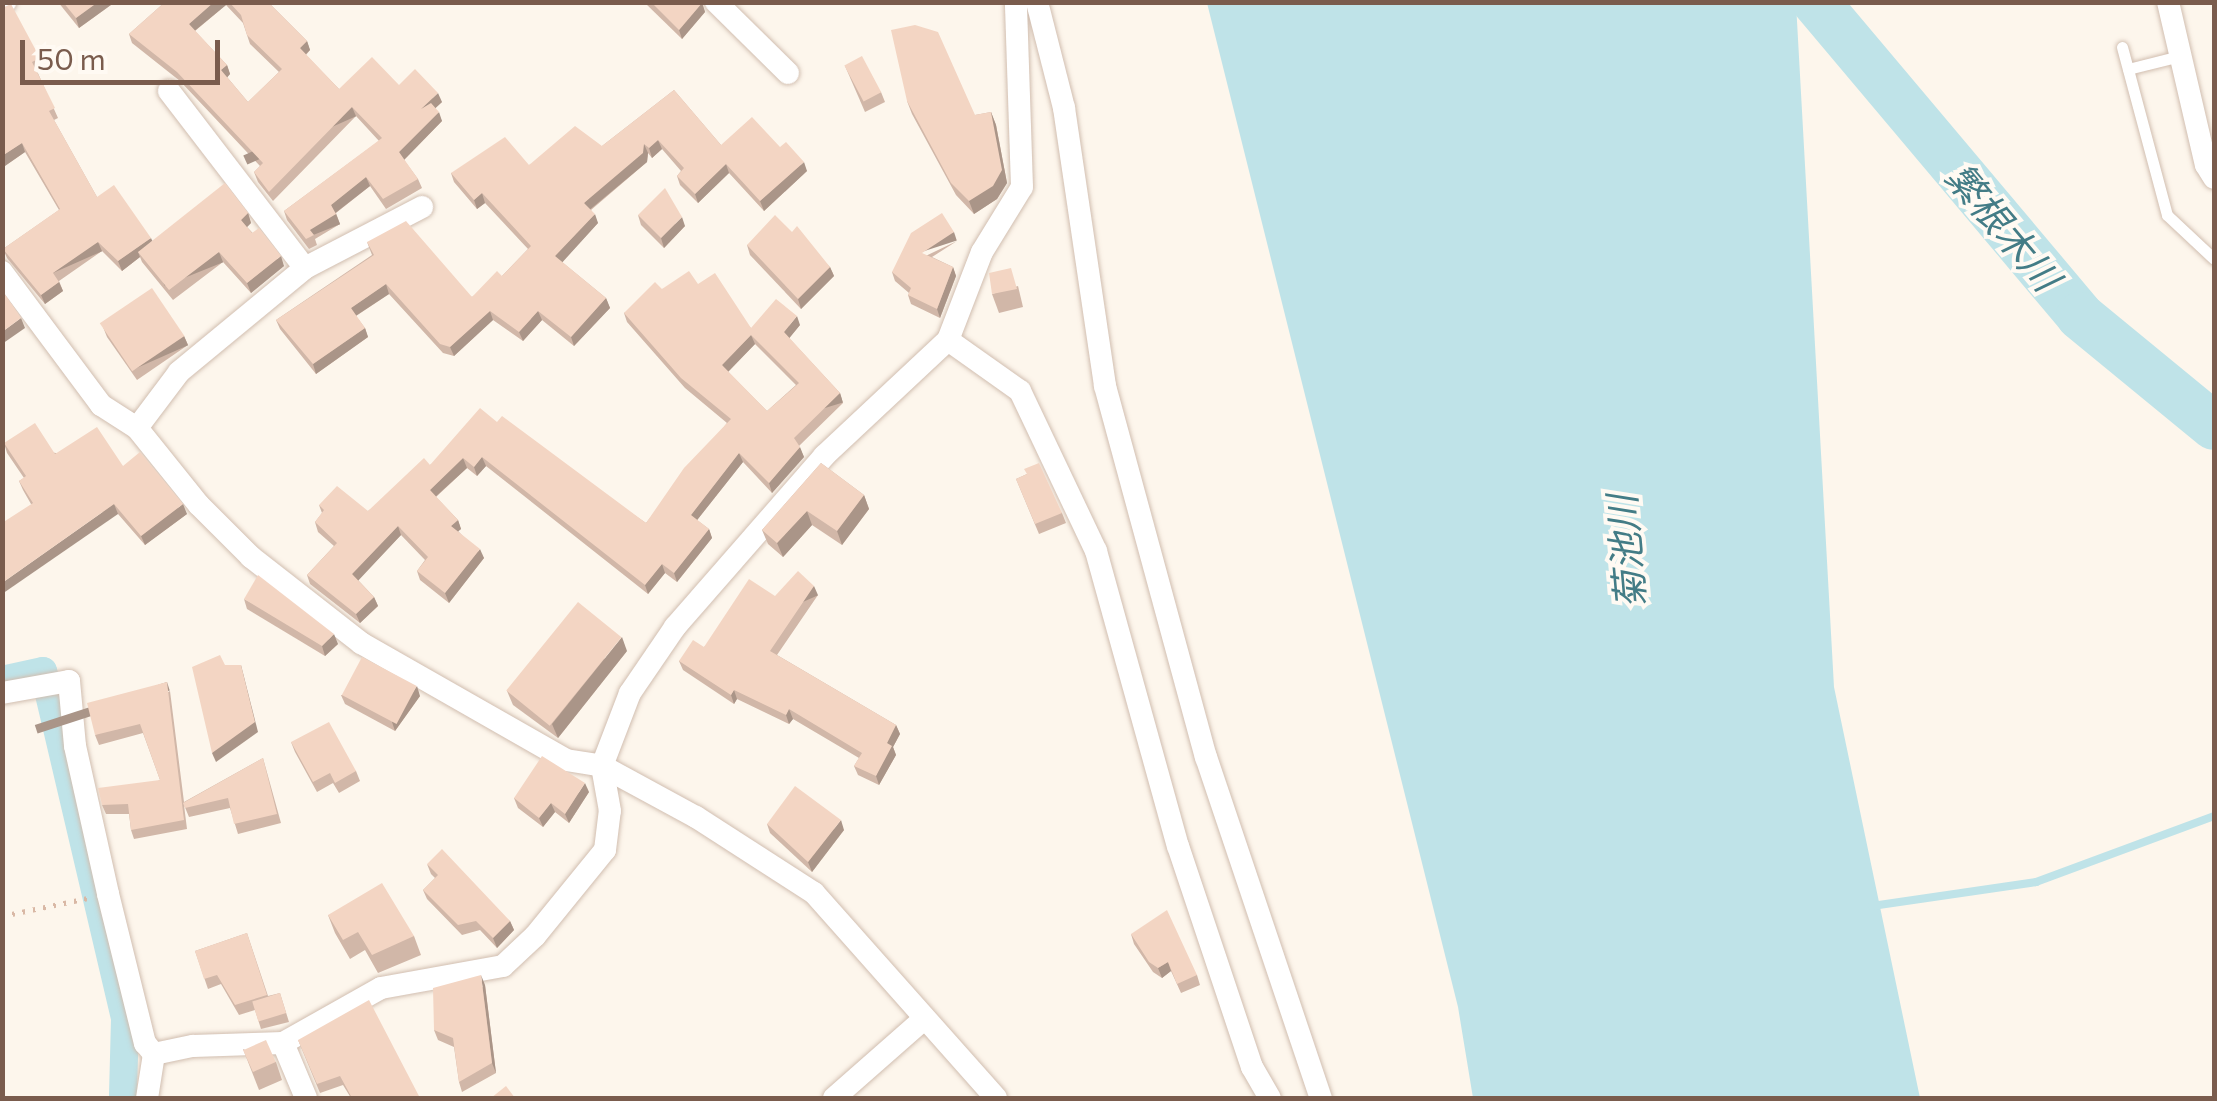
<!DOCTYPE html>
<meta charset="utf-8">
<style>
body{margin:0}
#map{position:relative;width:2217px;height:1101px;overflow:hidden;background:#fdf6ec;font-family:Commissioner,"Noto Sans JP",sans-serif}
div>[style]{position:absolute}
.water>*{inset:0;background:#bfe3e8}
.stream>*{height:8px;margin:-4px;padding:0 4px;transform-origin:4px;border-radius:4px;background:#bfe3e8}
.canal>*{height:28px;margin:-14px;padding:0 14px;transform-origin:14px;border-radius:14px;background:#bfe3e8}
.river>*{height:48px;margin:-24px;padding:0 24px;transform-origin:24px;border-radius:24px;background:#bfe3e8}
.path>*{height:5px;margin-top:-2.5px;transform-origin:0;background:repeating-linear-gradient(90deg,#d9b8a5 0 2.5px,transparent 0 10.5px)}
.roads{filter:drop-shadow(0 0 2px #d1beb0) drop-shadow(0 0 2px #d1beb0)}
.lane>*{height:11px;margin:-5.5px;padding:0 5.5px;transform-origin:5.5px;border-radius:5.5px;background:#fff}
.street>*{height:22px;margin:-11px;padding:0 11px;transform-origin:11px;border-radius:11px;background:#fff}
.wall>*{inset:0;background:#d1b7a8}
.shaded-wall>*{inset:0;background:#aa9588;transform-origin:0 0}
.building>*{inset:0;background:#f3d5c3;transform-origin:0 0}
span{translate:-50% -50%;white-space:nowrap;text-align:center;line-height:1.15;-webkit-text-stroke:8px #fffaf3;paint-order:stroke}
.water-label{font-size:38px;color:#437c86;font-style:italic}
.frame{position:absolute;inset:0;border:5px solid #7a5c4d;pointer-events:none}
.scale{position:absolute;left:20px;top:40px;width:200px;height:45px;box-sizing:border-box;border:5px solid #7a5c4d;border-top:0;padding-left:12px;font-size:30px;line-height:35px;white-space:nowrap;color:#7a5c4d;-webkit-text-stroke:8px #fffaf3;paint-order:stroke}
</style>
<div id="map">
<div class="water">
<div style="clip-path:polygon(1207px 3px,1796px 3px,1834px 687px,1920px 1098px,1473px 1098px,1458px 1007px)"></div>
</div>
<div class="stream">
<div style="left:1872px;top:906px;width:166px;rotate:-8.3deg"></div>
<div style="left:2036px;top:882px;width:190px;rotate:-20.3deg"></div>
</div>
<div class="canal">
<div style="left:2px;top:680px;width:42px;rotate:-12.4deg"></div>
<div style="left:43px;top:671px;width:6px;rotate:72deg"></div>
<div style="left:48px;top:690px;width:338px;rotate:76.8deg"></div>
<div style="left:125px;top:1019px;width:79px;rotate:91.5deg"></div>
</div>
<div class="river">
<div style="left:1816px;top:2px;width:410px;rotate:49.9deg"></div>
<div style="left:2080px;top:316px;width:173px;rotate:39.4deg"></div>
</div>
<div class="path">
<div style="left:2px;top:916px;width:88px;rotate:-11.8deg"></div>
</div>
<div class="roads">
<div class="lane">
<div style="left:2122px;top:47px;width:174px;rotate:75deg"></div>
<div style="left:2167px;top:215px;width:64px;rotate:43.1deg"></div>
<div style="left:2128px;top:69px;width:54px;rotate:-14deg"></div>
</div>
<div class="street">
<div style="left:716px;top:2px;width:101px;rotate:44.6deg"></div>
<div style="left:1037px;top:2px;width:109px;rotate:75.7deg"></div>
<div style="left:1064px;top:108px;width:281px;rotate:81.6deg"></div>
<div style="left:1105px;top:386px;width:385px;rotate:74.8deg"></div>
<div style="left:1206px;top:757px;width:360px;rotate:71.4deg"></div>
<div style="left:2168px;top:2px;width:167px;rotate:76.9deg"></div>
<div style="left:2206px;top:165px;width:15px;rotate:58deg"></div>
<div style="left:2px;top:4px;width:4px;rotate:-34deg"></div>
<div style="left:169px;top:91px;width:223px;rotate:52.5deg"></div>
<div style="left:2px;top:272px;width:166px;rotate:53.3deg"></div>
<div style="left:101px;top:405px;width:43px;rotate:32.6deg"></div>
<div style="left:137px;top:428px;width:99px;rotate:51.2deg"></div>
<div style="left:199px;top:505px;width:74px;rotate:45deg"></div>
<div style="left:251px;top:557px;width:140px;rotate:38deg"></div>
<div style="left:361px;top:643px;width:236px;rotate:29.7deg"></div>
<div style="left:566px;top:760px;width:36px;rotate:9deg"></div>
<div style="left:602px;top:766px;width:107px;rotate:28.5deg"></div>
<div style="left:696px;top:817px;width:140px;rotate:32.8deg"></div>
<div style="left:814px;top:893px;width:274px;rotate:48.4deg"></div>
<div style="left:948px;top:340px;width:88px;rotate:35.3deg"></div>
<div style="left:1020px;top:391px;width:177px;rotate:64.6deg"></div>
<div style="left:1096px;top:551px;width:306px;rotate:74.5deg"></div>
<div style="left:1178px;top:846px;width:233px;rotate:71.5deg"></div>
<div style="left:1252px;top:1067px;width:36px;rotate:60deg"></div>
<div style="left:137px;top:428px;width:70px;rotate:-53.1deg"></div>
<div style="left:179px;top:372px;width:163px;rotate:-39.5deg"></div>
<div style="left:305px;top:268px;width:132px;rotate:-27.5deg"></div>
<div style="left:2px;top:693px;width:68px;rotate:-10.2deg"></div>
<div style="left:69px;top:681px;width:65px;rotate:84.7deg"></div>
<div style="left:75px;top:746px;width:152px;rotate:77.4deg"></div>
<div style="left:108px;top:894px;width:154px;rotate:76.1deg"></div>
<div style="left:145px;top:1043px;width:14px;rotate:51deg"></div>
<div style="left:154px;top:1054px;width:45px;rotate:99deg"></div>
<div style="left:283px;top:1043px;width:60px;rotate:67.3deg"></div>
<div style="left:154px;top:1054px;width:40px;rotate:-12deg"></div>
<div style="left:193px;top:1046px;width:90px;rotate:-1.9deg"></div>
<div style="left:283px;top:1043px;width:112px;rotate:-29.3deg"></div>
<div style="left:381px;top:988px;width:124px;rotate:-10.2deg"></div>
<div style="left:503px;top:966px;width:44px;rotate:-43.2deg"></div>
<div style="left:535px;top:936px;width:111px;rotate:-50.9deg"></div>
<div style="left:605px;top:850px;width:39px;rotate:-83deg"></div>
<div style="left:610px;top:811px;width:46px;rotate:-100.1deg"></div>
<div style="left:602px;top:766px;width:78px;rotate:-69deg"></div>
<div style="left:630px;top:693px;width:80px;rotate:-55.7deg"></div>
<div style="left:675px;top:627px;width:227px;rotate:-48.9deg"></div>
<div style="left:824px;top:456px;width:170px;rotate:-43.1deg"></div>
<div style="left:948px;top:340px;width:94px;rotate:-68.9deg"></div>
<div style="left:982px;top:252px;width:76px;rotate:-58.4deg"></div>
<div style="left:1022px;top:187px;width:185px;rotate:-91.9deg"></div>
<div style="left:834px;top:1098px;width:120px;rotate:-41.3deg"></div>
</div>
</div>
<div class="wall">
<div style="clip-path:polygon(58px 2px,115px 2px,79px 28px)"></div>
<div style="clip-path:polygon(evenodd,165px 2px,268px 2px,307px 41px,310px 50px,306px 55px,339px 89px,399px 85px,442px 102px,435px 108px,442px 121px,404px 160px,418px 179px,422px 188px,386px 209px,370px 186px,336px 213px,340px 224px,315px 239px,317px 245px,309px 249px,287px 220px,284px 211px,379px 141px,356px 116px,273px 201px,258px 182px,254px 172px,260px 166px,180px 81px,132px 43px,129px 34px,165px 2px,226px 5px,243px 23px,250px 44px,279px 72px,248px 102px,227px 77px,230px 74px,227px 65px,195px 31px,226px 5px)"></div>
<div style="clip-path:polygon(644px 2px,702px 2px,705px 12px,682px 39px)"></div>
<div style="clip-path:polygon(2px 8px,40px 58px,44px 67px,37px 71px,58px 118px,54px 120px,97px 197px,152px 241px,248px 213px,251px 223px,247px 227px,284px 266px,251px 293px,223px 262px,173px 300px,142px 262px,140px 257px,122px 271px,102px 251px,59px 281px,63px 291px,45px 304px,7px 258px,3px 249px,59px 210px,25px 152px,2px 168px)"></div>
<div style="clip-path:polygon(845px 66px,881px 92px,885px 102px,865px 112px)"></div>
<div style="clip-path:polygon(674px 90px,721px 145px,780px 147px,807px 171px,764px 211px,729px 173px,698px 203px,680px 185px,677px 176px,681px 171px,662px 149px,652px 158px,648px 153px,647px 162px,591px 210px,598px 223px,562px 262px,606px 298px,610px 308px,574px 346px,542px 320px,523px 341px,493px 320px,454px 356px,443px 353px,389px 294px,356px 316px,365px 328px,368px 337px,316px 374px,280px 329px,276px 320px,372px 255px,367px 242px,472px 297px,502px 276px,528px 249px,485px 203px,477px 209px,454px 182px,451px 173px,529px 165px,602px 146px)"></div>
<div style="clip-path:polygon(907px 101px,975px 115px,991px 112px,996px 125px,1007px 183px,997px 199px,974px 214px,956px 195px,912px 114px)"></div>
<div style="clip-path:polygon(638px 215px,685px 226px,664px 248px,641px 225px)"></div>
<div style="clip-path:polygon(792px 232px,830px 267px,834px 276px,801px 309px,750px 255px,747px 245px)"></div>
<div style="clip-path:polygon(957px 241px,932px 257px,953px 267px,956px 276px,940px 318px,911px 304px,908px 295px,909px 293px,895px 281px,892px 272px)"></div>
<div style="clip-path:polygon(evenodd,698px 284px,751px 328px,800px 325px,789px 338px,840px 393px,843px 403px,799px 446px,804px 457px,772px 493px,743px 462px,697px 520px,709px 529px,712px 538px,677px 582px,665px 573px,648px 594px,486px 466px,477px 476px,467px 468px,436px 497px,458px 520px,461px 529px,458px 531px,484px 558px,449px 603px,420px 580px,417px 571px,425px 560px,401px 535px,358px 580px,374px 597px,378px 606px,360px 623px,310px 584px,307px 575px,334px 546px,318px 532px,315px 522px,322px 513px,319px 505px,368px 511px,430px 465px,497px 422px,646px 523px,727px 423px,685px 388px,627px 322px,624px 313px,662px 289px,698px 284px,755px 344px,796px 385px,767px 411px,728px 372px,755px 344px)"></div>
<div style="clip-path:polygon(1018px 286px,1023px 307px,999px 313px,992px 294px)"></div>
<div style="clip-path:polygon(103px 327px,184px 336px,188px 345px,137px 380px,107px 337px)"></div>
<div style="clip-path:polygon(4px 443px,123px 466px,187px 514px,145px 545px,118px 514px,31px 504px,23px 490px,19px 481px,24px 478px,7px 453px)"></div>
<div style="clip-path:polygon(821px 463px,864px 495px,869px 509px,842px 545px,812px 525px,783px 557px,768px 544px,762px 530px)"></div>
<div style="clip-path:polygon(1027px 474px,1062px 513px,1066px 523px,1039px 534px,1016px 479px)"></div>
<div style="clip-path:polygon(818px 595px,777px 655px,896px 725px,900px 734px,893px 747px,896px 755px,879px 785px,858px 775px,854px 766px,859px 758px,793px 719px,789px 724px,737px 699px,734px 704px,683px 670px,679px 661px,704px 647px,775px 596px)"></div>
<div style="clip-path:polygon(244px 599px,338px 644px,325px 656px,247px 609px)"></div>
<div style="clip-path:polygon(627px 651px,558px 738px,513px 705px,507px 691px)"></div>
<div style="clip-path:polygon(170px 691px,184px 802px,263px 758px,281px 823px,238px 834px,230px 808px,189px 817px,184px 805px,187px 829px,134px 839px,131px 830px,129px 814px,106px 814px,102px 805px,160px 780px,143px 733px,99px 745px,95px 735px)"></div>
<div style="clip-path:polygon(341px 695px,420px 696px,395px 731px,345px 704px)"></div>
<div style="clip-path:polygon(291px 742px,356px 771px,360px 781px,339px 793px,333px 783px,317px 792px,295px 752px)"></div>
<div style="clip-path:polygon(589px 792px,569px 823px,555px 812px,543px 827px,518px 808px,514px 798px)"></div>
<div style="clip-path:polygon(767px 824px,844px 830px,812px 872px,770px 833px)"></div>
<div style="clip-path:polygon(427px 864px,510px 921px,514px 930px,497px 948px,480px 930px,462px 935px,427px 899px,423px 890px,435px 878px,431px 874px)"></div>
<div style="clip-path:polygon(328px 915px,414px 936px,421px 955px,378px 973px,365px 950px,350px 959px,335px 933px)"></div>
<div style="clip-path:polygon(247px 933px,268px 996px,280px 993px,289px 1022px,261px 1029px,255px 1010px,239px 1015px,221px 984px,208px 989px,195px 951px)"></div>
<div style="clip-path:polygon(1131px 934px,1197px 975px,1200px 985px,1181px 993px,1171px 971px,1162px 978px,1153px 972px,1134px 944px)"></div>
<div style="clip-path:polygon(485px 985px,496px 1073px,462px 1092px,459px 1082px,454px 1047px,438px 1040px,434px 1030px)"></div>
<div style="clip-path:polygon(298px 1040px,420px 1098px,351px 1098px,343px 1085px,320px 1093px)"></div>
<div style="clip-path:polygon(243px 1049px,276px 1062px,282px 1080px,259px 1090px)"></div>
</div>
<div class="shaded-wall">
<div style="clip-path:polygon(98px 2px,115px 2px,79px 28px,76px 18px)"></div>
<div style="clip-path:polygon(214px 2px,225px 2px,226px 5px,192px 33px,189px 24px)"></div>
<div style="clip-path:polygon(702px 3px,705px 12px,682px 39px,679px 30px)"></div>
<div style="clip-path:polygon(307px 41px,310px 50px,303px 57px,300px 48px)"></div>
<div style="clip-path:polygon(227px 65px,230px 74px,225px 80px,221px 70px)"></div>
<div style="clip-path:polygon(438px 93px,442px 102px,425px 118px,421px 109px)"></div>
<div style="left:352px;top:107px;width:10px;height:119px;rotate:66deg"></div>
<div style="clip-path:polygon(439px 112px,442px 121px,402px 162px,399px 152px)"></div>
<div style="clip-path:polygon(991px 112px,996px 125px,1007px 183px,997px 199px,974px 214px,969px 201px)"></div>
<div style="clip-path:polygon(658px 140px,662px 149px,652px 158px,649px 148px)"></div>
<div style="clip-path:polygon(22px 143px,25px 152px,2px 168px,2px 156px)"></div>
<div style="clip-path:polygon(644px 144px,648px 153px,647px 162px,587px 212px,584px 203px)"></div>
<div style="clip-path:polygon(804px 162px,807px 171px,764px 211px,760px 201px)"></div>
<div style="clip-path:polygon(726px 164px,729px 173px,698px 203px,695px 194px)"></div>
<div style="clip-path:polygon(366px 177px,370px 186px,334px 214px,331px 205px)"></div>
<div style="clip-path:polygon(482px 193px,485px 203px,477px 209px,474px 200px)"></div>
<div style="clip-path:polygon(248px 213px,251px 223px,244px 230px,241px 220px)"></div>
<div style="left:336px;top:214px;width:11px;height:31px;rotate:68deg"></div>
<div style="clip-path:polygon(595px 214px,598px 223px,559px 266px,555px 256px)"></div>
<div style="clip-path:polygon(682px 217px,685px 226px,664px 248px,661px 238px)"></div>
<div style="left:954px;top:232px;width:9px;height:38px;rotate:72deg"></div>
<div style="clip-path:polygon(151px 238px,155px 247px,138px 252px,140px 257px,122px 271px,118px 261px)"></div>
<div style="left:98px;top:242px;width:10px;height:55px;rotate:66deg"></div>
<div style="left:219px;top:252px;width:11px;height:63px;rotate:68deg"></div>
<div style="clip-path:polygon(281px 256px,284px 266px,251px 293px,247px 283px)"></div>
<div style="clip-path:polygon(830px 267px,834px 276px,801px 309px,798px 299px)"></div>
<div style="clip-path:polygon(953px 267px,956px 276px,940px 318px,937px 309px)"></div>
<div style="clip-path:polygon(59px 282px,63px 291px,45px 304px,41px 295px)"></div>
<div style="clip-path:polygon(386px 284px,389px 294px,354px 317px,351px 308px)"></div>
<div style="clip-path:polygon(606px 298px,610px 308px,574px 346px,571px 337px)"></div>
<div style="clip-path:polygon(490px 311px,493px 320px,454px 356px,450px 347px)"></div>
<div style="clip-path:polygon(538px 311px,542px 320px,523px 341px,519px 332px)"></div>
<div style="clip-path:polygon(797px 316px,800px 325px,787px 341px,784px 332px)"></div>
<div style="clip-path:polygon(21px 318px,25px 328px,2px 344px,2px 332px)"></div>
<div style="clip-path:polygon(365px 328px,368px 337px,316px 374px,313px 364px)"></div>
<div style="clip-path:polygon(751px 335px,755px 344px,725px 375px,722px 365px)"></div>
<div style="left:184px;top:336px;width:10px;height:60px;rotate:66deg"></div>
<div style="left:840px;top:393px;width:10px;height:64px;rotate:73deg"></div>
<div style="clip-path:polygon(800px 447px,804px 457px,772px 493px,769px 483px)"></div>
<div style="clip-path:polygon(739px 453px,743px 462px,694px 524px,691px 515px)"></div>
<div style="clip-path:polygon(482px 457px,486px 466px,477px 476px,474px 467px)"></div>
<div style="clip-path:polygon(463px 458px,467px 468px,433px 499px,430px 490px)"></div>
<div style="clip-path:polygon(864px 495px,869px 509px,842px 545px,837px 531px)"></div>
<div style="clip-path:polygon(114px 504px,118px 514px,2px 594px,2px 583px)"></div>
<div style="clip-path:polygon(183px 504px,187px 514px,145px 545px,141px 536px)"></div>
<div style="clip-path:polygon(807px 511px,812px 525px,783px 557px,777px 543px)"></div>
<div style="clip-path:polygon(458px 520px,461px 529px,454px 535px,451px 526px)"></div>
<div style="clip-path:polygon(398px 526px,401px 535px,356px 583px,352px 574px)"></div>
<div style="clip-path:polygon(709px 529px,712px 538px,677px 582px,674px 573px)"></div>
<div style="clip-path:polygon(480px 549px,484px 558px,449px 603px,445px 593px)"></div>
<div style="clip-path:polygon(662px 564px,665px 573px,648px 594px,645px 585px)"></div>
<div style="left:814px;top:586px;width:10px;height:78px;rotate:66deg"></div>
<div style="clip-path:polygon(374px 597px,378px 606px,360px 623px,356px 614px)"></div>
<div style="clip-path:polygon(334px 634px,338px 644px,325px 656px,322px 646px)"></div>
<div style="clip-path:polygon(622px 637px,627px 651px,558px 738px,552px 724px)"></div>
<div style="clip-path:polygon(241px 665px,258px 732px,216px 762px,212px 753px)"></div>
<div style="left:167px;top:682px;width:9px;height:139px;rotate:72deg"></div>
<div style="clip-path:polygon(417px 686px,420px 696px,395px 731px,392px 722px)"></div>
<div style="clip-path:polygon(734px 690px,737px 699px,734px 704px,731px 695px)"></div>
<div style="clip-path:polygon(789px 709px,793px 719px,789px 724px,786px 715px)"></div>
<div style="clip-path:polygon(896px 725px,900px 734px,893px 747px,896px 755px,879px 785px,876px 776px,887px 743px)"></div>
<div style="clip-path:polygon(585px 783px,589px 792px,569px 823px,565px 814px)"></div>
<div style="clip-path:polygon(551px 803px,555px 812px,543px 827px,539px 818px)"></div>
<div style="clip-path:polygon(841px 820px,844px 830px,812px 872px,808px 862px)"></div>
<div style="clip-path:polygon(510px 921px,514px 930px,497px 948px,493px 938px)"></div>
<div style="clip-path:polygon(1168px 962px,1171px 971px,1162px 978px,1158px 968px)"></div>
<div style="clip-path:polygon(481px 975px,485px 985px,496px 1073px,492px 1063px)"></div>
</div>
<div class="building">
<div style="clip-path:polygon(63px 2px,98px 2px,76px 18px)"></div>
<div style="clip-path:polygon(165px 2px,214px 2px,189px 24px,227px 65px,221px 70px,248px 102px,282px 69px,247px 35px,241px 15px,229px 2px,268px 2px,307px 41px,300px 48px,339px 89px,372px 57px,399px 85px,415px 69px,438px 93px,421px 109px,431px 103px,439px 112px,399px 152px,418px 179px,383px 199px,366px 177px,331px 205px,336px 214px,310px 230px,314px 235px,306px 239px,284px 211px,382px 138px,352px 107px,269px 192px,254px 172px,263px 163px,177px 72px,129px 34px)"></div>
<div style="clip-path:polygon(651px 2px,702px 2px,702px 3px,679px 30px)"></div>
<div style="clip-path:polygon(11px 4px,40px 58px,32px 62px,55px 108px,49px 111px,97px 197px,114px 185px,151px 238px,118px 261px,98px 242px,53px 273px,59px 282px,41px 295px,3px 249px,60px 209px,22px 143px,2px 156px,2px 8px)"></div>
<div style="clip-path:polygon(915px 25px,938px 32px,975px 115px,991px 112px,1002px 170px,993px 186px,969px 201px,951px 183px,907px 101px,891px 30px)"></div>
<div style="left:862px;top:56px;width:41px;height:20px;rotate:62deg"></div>
<div style="clip-path:polygon(674px 90px,721px 145px,752px 117px,780px 147px,786px 142px,804px 162px,760px 201px,726px 164px,695px 194px,677px 176px,684px 168px,658px 140px,649px 148px,644px 144px,643px 153px,584px 203px,595px 214px,555px 256px,606px 298px,571px 337px,538px 311px,519px 332px,490px 311px,450px 347px,440px 344px,386px 284px,351px 308px,365px 328px,313px 364px,276px 320px,374px 255px,367px 242px,406px 221px,472px 297px,497px 271px,502px 276px,531px 246px,482px 193px,474px 200px,451px 173px,505px 137px,529px 165px,575px 126px,602px 146px)"></div>
<div style="clip-path:polygon(225px 183px,248px 213px,241px 220px,252px 233px,259px 228px,281px 256px,247px 283px,219px 252px,169px 290px,138px 252px)"></div>
<div style="clip-path:polygon(665px 188px,682px 217px,661px 238px,638px 215px)"></div>
<div style="clip-path:polygon(942px 213px,954px 232px,922px 253px,953px 267px,937px 309px,908px 295px,911px 288px,892px 272px,911px 233px)"></div>
<div style="clip-path:polygon(775px 215px,792px 232px,797px 226px,830px 267px,798px 299px,747px 245px)"></div>
<div style="clip-path:polygon(1011px 268px,1017px 289px,992px 294px,989px 273px)"></div>
<div style="clip-path:polygon(evenodd,689px 271px,698px 284px,715px 273px,751px 328px,776px 299px,797px 316px,784px 332px,840px 393px,794px 438px,800px 447px,769px 483px,739px 453px,691px 515px,709px 529px,674px 573px,662px 564px,645px 585px,482px 457px,474px 467px,463px 458px,430px 490px,458px 520px,451px 526px,480px 549px,445px 593px,417px 571px,428px 557px,398px 526px,352px 574px,374px 597px,356px 614px,307px 575px,337px 543px,315px 522px,324px 510px,319px 505px,337px 486px,368px 511px,424px 458px,430px 465px,480px 408px,497px 422px,502px 416px,646px 523px,684px 468px,731px 419px,681px 378px,624px 313px,655px 282px,662px 289px,689px 271px,751px 335px,799px 383px,767px 411px,722px 365px,751px 335px)"></div>
<div style="left:152px;top:288px;width:58px;height:63px;rotate:56deg"></div>
<div style="clip-path:polygon(2px 290px,21px 318px,2px 332px)"></div>
<div style="clip-path:polygon(35px 423px,55px 454px,97px 427px,123px 466px,140px 452px,183px 504px,141px 536px,114px 504px,2px 583px,2px 523px,33px 503px,19px 481px,26px 476px,4px 443px)"></div>
<div style="clip-path:polygon(821px 463px,864px 495px,837px 531px,807px 511px,777px 543px,762px 530px)"></div>
<div style="clip-path:polygon(1039px 463px,1062px 513px,1035px 524px,1016px 479px,1027px 474px,1024px 469px)"></div>
<div style="clip-path:polygon(798px 571px,814px 586px,770px 651px,896px 725px,887px 743px,892px 746px,876px 776px,854px 766px,862px 753px,789px 709px,786px 715px,734px 690px,731px 695px,679px 661px,693px 640px,704px 647px,749px 579px,775px 596px)"></div>
<div style="clip-path:polygon(258px 575px,334px 634px,322px 646px,244px 599px)"></div>
<div style="left:578px;top:602px;width:56px;height:114px;rotate:39deg"></div>
<div style="clip-path:polygon(220px 655px,225px 665px,241px 665px,255px 722px,212px 753px,192px 667px)"></div>
<div style="left:362px;top:657px;width:62px;height:43px;rotate:28deg"></div>
<div style="clip-path:polygon(167px 682px,184px 820px,131px 830px,128px 804px,102px 805px,98px 788px,160px 780px,140px 724px,95px 735px,87px 703px)"></div>
<div style="clip-path:polygon(329px 722px,356px 771px,335px 783px,330px 773px,313px 782px,291px 742px)"></div>
<div style="clip-path:polygon(542px 756px,585px 783px,565px 814px,551px 803px,539px 818px,514px 798px)"></div>
<div style="clip-path:polygon(263px 758px,277px 814px,234px 824px,228px 798px,185px 808px,183px 803px)"></div>
<div style="clip-path:polygon(795px 786px,841px 820px,808px 862px,767px 824px)"></div>
<div style="clip-path:polygon(442px 849px,510px 921px,493px 938px,476px 921px,458px 925px,423px 890px,438px 875px,427px 864px)"></div>
<div style="clip-path:polygon(382px 883px,414px 936px,372px 955px,358px 932px,343px 940px,328px 915px)"></div>
<div style="clip-path:polygon(1167px 910px,1197px 975px,1177px 984px,1168px 962px,1158px 968px,1149px 962px,1131px 934px)"></div>
<div style="clip-path:polygon(247px 933px,267px 995px,235px 1005px,217px 975px,204px 979px,195px 951px)"></div>
<div style="clip-path:polygon(481px 975px,492px 1063px,459px 1082px,453px 1038px,434px 1030px,433px 988px)"></div>
<div style="left:280px;top:993px;width:21px;height:29px;rotate:73deg"></div>
<div style="clip-path:polygon(369px 1000px,420px 1098px,352px 1098px,340px 1076px,317px 1084px,298px 1040px)"></div>
<div style="left:266px;top:1040px;width:24px;height:25px;rotate:66deg"></div>
<div style="clip-path:polygon(506px 1086px,515px 1098px,491px 1098px)"></div>
</div>
<div class="water-label">
<span style="left:2004px;top:226px;rotate:50deg">繁根木川</span>
<span style="left:1625px;top:552px;rotate:-95deg">菊池川</span>
</div>
<div class="frame"></div>
<div class="scale">50 m</div>
</div>
